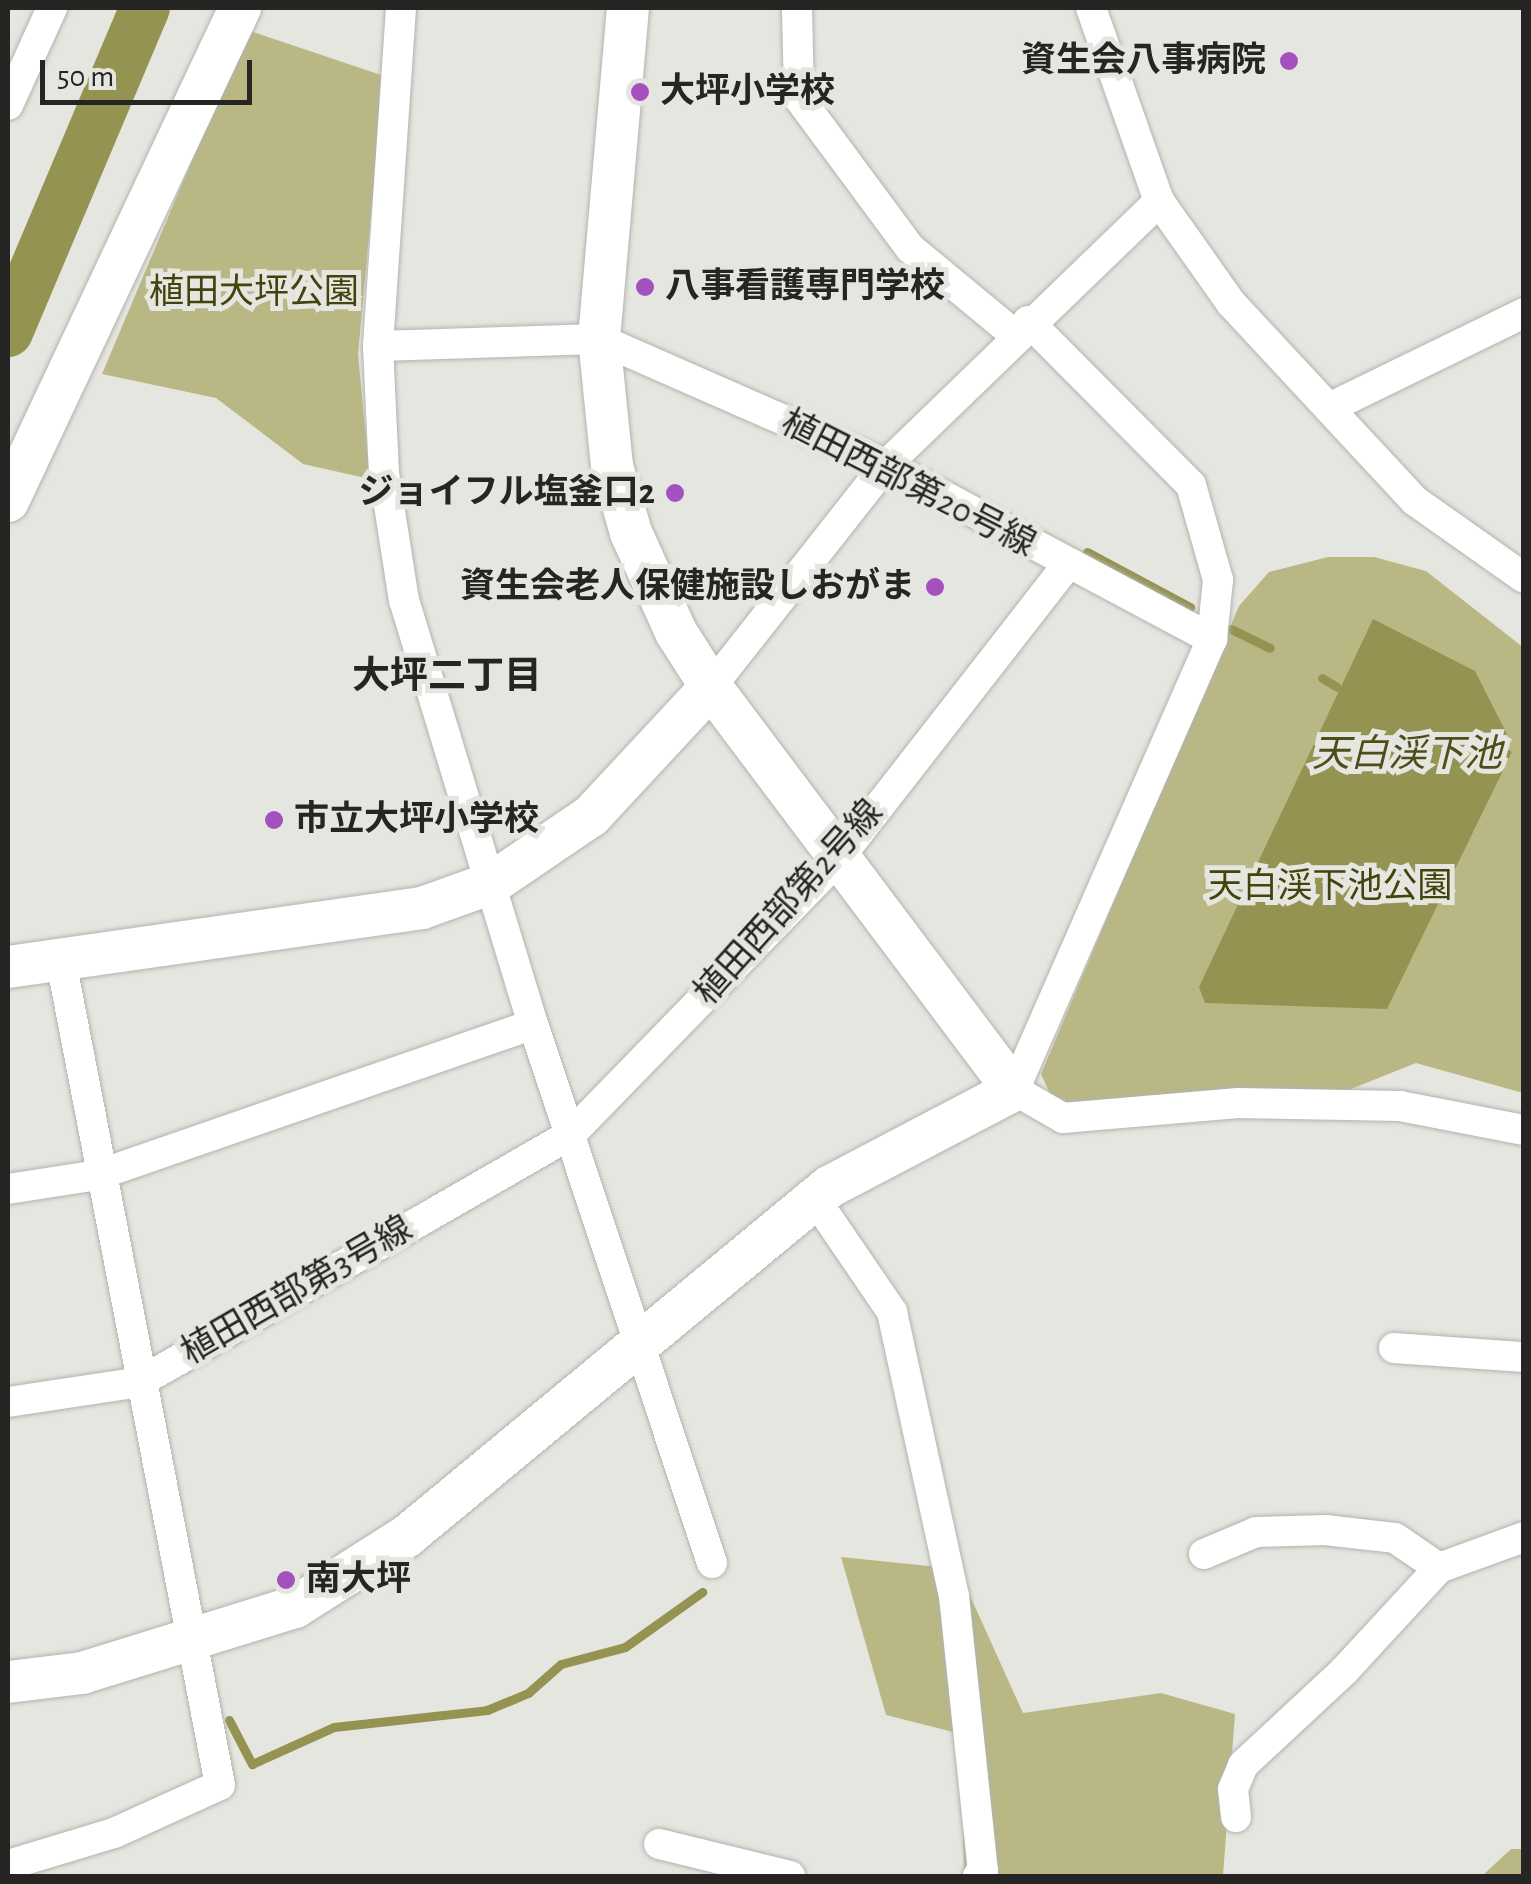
<!DOCTYPE html>
<meta charset="utf-8">
<style>
body{margin:0}
#map{position:relative;width:1531px;height:1884px;overflow:hidden;background:#e6e6e1;font-family:"Alegreya Sans","Noto Sans JP",sans-serif}
div>[style]{position:absolute}
.green>*{inset:0;background:#b9b884}
.water>*{inset:0;background:#959351}
.stream>*{height:9px;margin:-4.5px;padding:0 4.5px;transform-origin:4.5px;border-radius:4.5px;background:#959351}
.river>*{height:50px;margin:-25px;padding:0 25px;transform-origin:25px;border-radius:25px;background:#959351}
.roads{filter:drop-shadow(0 0 2px #b3b3ae) drop-shadow(0 0 2px #b3b3ae)}
.street>*{height:30px;margin:-15px;padding:0 15px;transform-origin:15px;border-radius:15px;background:#fff}
.secondary>*{height:42px;margin:-21px;padding:0 21px;transform-origin:21px;border-radius:21px;background:#fff}
.dots>*{width:28px;height:28px;translate:-50% -50%;box-sizing:border-box;border:5px solid #e6e6e1;border-radius:50%}
span{translate:-50% -50%;white-space:nowrap;text-align:center;line-height:1.15;-webkit-text-stroke:10px #e6e6e1;paint-order:stroke}
.poi-label{font-size:35px;color:#252524;font-weight:700}
.right{translate:-100% -50%;text-align:right}
.left{translate:0 -50%;text-align:left}
.park-label{font-size:35px;color:#44420d}
.street-label{font-size:35px;color:#252524}
.neighbourhood-label{font-size:38px;color:#252524;font-weight:700}
.water-label{font-size:38px;color:#4f4d1a;font-style:italic}
.frame{position:absolute;inset:0;border:10px solid #252524;pointer-events:none}
.scale{position:absolute;left:40px;top:60px;width:212px;height:45px;box-sizing:border-box;border:5px solid #252524;border-top:0;padding-left:12px;font-size:30px;line-height:35px;white-space:nowrap;color:#252524;-webkit-text-stroke:8px #e6e6e1;paint-order:stroke}
</style>
<div id="map">
<div class="green">
<div style="clip-path:polygon(247px 30px,384px 76px,358px 354px,370px 479px,303px 464px,216px 398px,102px 374px)"></div>
<div style="clip-path:polygon(1328px 557px,1374px 557px,1426px 571px,1524px 648px,1523px 1093px,1416px 1063px,1346px 1091px,1074px 1106px,1052px 1098px,1041px 1074px,1239px 606px,1269px 572px)"></div>
<div style="clip-path:polygon(841px 1557px,958px 1569px,1023px 1713px,1161px 1693px,1235px 1714px,1223px 1876px,964px 1876px,961px 1734px,886px 1715px)"></div>
<div style="clip-path:polygon(1511px 1849px,1523px 1849px,1523px 1876px,1482px 1876px)"></div>
</div>
<div class="water">
<div style="clip-path:polygon(1373px 619px,1475px 671px,1508px 736px,1503px 746px,1512px 752px,1387px 1009px,1205px 1003px,1199px 987px)"></div>
</div>
<div class="stream">
<div style="left:1087px;top:552px;width:117px;rotate:28.1deg"></div>
<div style="left:1231px;top:629px;width:43px;rotate:26deg"></div>
<div style="left:1322px;top:678px;width:17px;rotate:31deg"></div>
<div style="left:229px;top:1720px;width:50px;rotate:62.4deg"></div>
<div style="left:252px;top:1764px;width:90px;rotate:-24.3deg"></div>
<div style="left:334px;top:1727px;width:154px;rotate:-6.3deg"></div>
<div style="left:487px;top:1710px;width:44px;rotate:-22.5deg"></div>
<div style="left:528px;top:1693px;width:44px;rotate:-41.3deg"></div>
<div style="left:561px;top:1664px;width:66px;rotate:-14.9deg"></div>
<div style="left:625px;top:1647px;width:95px;rotate:-35.5deg"></div>
</div>
<div class="river">
<div style="left:8px;top:332px;width:352px;rotate:-67.1deg"></div>
</div>
<div class="roads">
<div class="street">
<div style="left:401px;top:8px;width:339px;rotate:93.9deg"></div>
<div style="left:378px;top:346px;width:127px;rotate:87.3deg"></div>
<div style="left:384px;top:473px;width:129px;rotate:81.1deg"></div>
<div style="left:404px;top:600px;width:443px;rotate:73.1deg"></div>
<div style="left:533px;top:1024px;width:568px;rotate:71.63deg"></div>
<div style="left:797px;top:8px;width:90px;rotate:88.7deg"></div>
<div style="left:799px;top:98px;width:187px;rotate:53.5deg"></div>
<div style="left:910px;top:248px;width:136px;rotate:39.6deg"></div>
<div style="left:1091px;top:8px;width:205px;rotate:70.6deg"></div>
<div style="left:1159px;top:201px;width:125px;rotate:54.8deg"></div>
<div style="left:1231px;top:303px;width:270px;rotate:47.1deg"></div>
<div style="left:1415px;top:501px;width:133px;rotate:35.2deg"></div>
<div style="left:8px;top:105px;width:107px;rotate:-65.6deg"></div>
<div style="left:1028px;top:321px;width:231px;rotate:45.2deg"></div>
<div style="left:1191px;top:485px;width:99px;rotate:74.1deg"></div>
<div style="left:1218px;top:580px;width:59px;rotate:95.8deg"></div>
<div style="left:1212px;top:639px;width:493px;rotate:113.7deg"></div>
<div style="left:1014px;top:1090px;width:56px;rotate:29.7deg"></div>
<div style="left:1063px;top:1118px;width:176px;rotate:-4.9deg"></div>
<div style="left:1238px;top:1103px;width:162px;rotate:1.1deg"></div>
<div style="left:1400px;top:1106px;width:126px;rotate:11deg"></div>
<div style="left:378px;top:346px;width:221px;rotate:-1.8deg"></div>
<div style="left:599px;top:339px;width:313px;rotate:23.7deg"></div>
<div style="left:886px;top:465px;width:370px;rotate:28.1deg"></div>
<div style="left:1329px;top:408px;width:217px;rotate:-26deg"></div>
<div style="left:711px;top:687px;width:283px;rotate:-51.8deg"></div>
<div style="left:886px;top:465px;width:380px;rotate:-44deg"></div>
<div style="left:8px;top:1189px;width:91px;rotate:-8.8deg"></div>
<div style="left:98px;top:1175px;width:460px;rotate:-19.1deg"></div>
<div style="left:815px;top:1199px;width:137px;rotate:55.7deg"></div>
<div style="left:892px;top:1312px;width:291px;rotate:77.7deg"></div>
<div style="left:954px;top:1596px;width:276px;rotate:84deg"></div>
<div style="left:983px;top:1870px;width:8px;rotate:130deg"></div>
<div style="left:1394px;top:1348px;width:130px;rotate:4deg"></div>
<div style="left:8px;top:1402px;width:134px;rotate:-8.6deg"></div>
<div style="left:140px;top:1382px;width:497px;rotate:-29.9deg"></div>
<div style="left:571px;top:1134px;width:385px;rotate:-45.8deg"></div>
<div style="left:839px;top:858px;width:371px;rotate:-52.1deg"></div>
<div style="left:1204px;top:1554px;width:56px;rotate:-22.9deg"></div>
<div style="left:1256px;top:1532px;width:69px;rotate:-1.7deg"></div>
<div style="left:1325px;top:1530px;width:70px;rotate:6.5deg"></div>
<div style="left:1395px;top:1538px;width:53px;rotate:34.3deg"></div>
<div style="left:1236px;top:1817px;width:28px;rotate:-96deg"></div>
<div style="left:1233px;top:1789px;width:26px;rotate:-67deg"></div>
<div style="left:1243px;top:1765px;width:138px;rotate:-42.9deg"></div>
<div style="left:1344px;top:1671px;width:140px;rotate:-47.3deg"></div>
<div style="left:1439px;top:1568px;width:90px;rotate:-20deg"></div>
<div style="left:659px;top:1844px;width:135px;rotate:13.7deg"></div>
<div style="left:8px;top:1865px;width:111px;rotate:-16.8deg"></div>
<div style="left:114px;top:1833px;width:116px;rotate:-24.4deg"></div>
<div style="left:220px;top:1785px;width:839px;rotate:-100.92deg"></div>
</div>
<div class="secondary">
<div style="left:8px;top:501px;width:545px;rotate:-64.8deg"></div>
<div style="left:8px;top:967px;width:418px;rotate:-8.1deg"></div>
<div style="left:422px;top:908px;width:74px;rotate:-19.7deg"></div>
<div style="left:492px;top:883px;width:120px;rotate:-34.1deg"></div>
<div style="left:591px;top:816px;width:176px;rotate:-47.1deg"></div>
<div style="left:8px;top:1682px;width:75px;rotate:-6.9deg"></div>
<div style="left:82px;top:1673px;width:223px;rotate:-17.2deg"></div>
<div style="left:295px;top:1607px;width:133px;rotate:-32.4deg"></div>
<div style="left:407px;top:1536px;width:548px;rotate:-39.59deg"></div>
<div style="left:829px;top:1187px;width:209px;rotate:-27.7deg"></div>
<div style="left:1014px;top:1090px;width:504px;rotate:-126.94deg"></div>
<div style="left:711px;top:687px;width:65px;rotate:-122.5deg"></div>
<div style="left:676px;top:632px;width:109px;rotate:-114.4deg"></div>
<div style="left:631px;top:533px;width:70px;rotate:-105.8deg"></div>
<div style="left:612px;top:466px;width:128px;rotate:-95.8deg"></div>
<div style="left:599px;top:339px;width:332px;rotate:-85deg"></div>
</div>
</div>
<div class="dots">
<div style="left:1289px;top:61px;background:#a451bf"></div>
<div style="left:640px;top:92px;background:#a451bf"></div>
<div style="left:645px;top:287px;background:#a451bf"></div>
<div style="left:675px;top:493px;background:#a451bf"></div>
<div style="left:935px;top:587px;background:#a451bf"></div>
<div style="left:274px;top:820px;background:#a451bf"></div>
<div style="left:286px;top:1580px;background:#a451bf"></div>
</div>
<div class="poi-label">
<span class="right" style="left:1266px;top:61px">資生会八事病院</span>
<span class="left" style="left:660px;top:92px">大坪小学校</span>
<span class="left" style="left:665px;top:287px">八事看護専門学校</span>
<span class="right" style="left:655px;top:493px">ジョイフル塩釜口2</span>
<span class="right" style="left:915px;top:587px">資生会老人保健施設しおがま</span>
<span class="left" style="left:294px;top:820px">市立大坪小学校</span>
<span class="left" style="left:306px;top:1580px">南大坪</span>
</div>
<div class="park-label">
<span style="left:254px;top:293px">植田大坪公園</span>
<span style="left:1330px;top:887px">天白渓下池公園</span>
</div>
<div class="street-label">
<span style="left:908px;top:484px;rotate:27deg">植田西部第20号線</span>
<span style="left:789px;top:903px;rotate:-48deg">植田西部第2号線</span>
<span style="left:297px;top:1291px;rotate:-30deg">植田西部第3号線</span>
</div>
<div class="neighbourhood-label">
<span style="left:447px;top:678px">大坪二丁目</span>
</div>
<div class="water-label">
<span style="left:1407px;top:756px">天白渓下池</span>
</div>
<div class="frame"></div>
<div class="scale">50 m</div>
</div>
